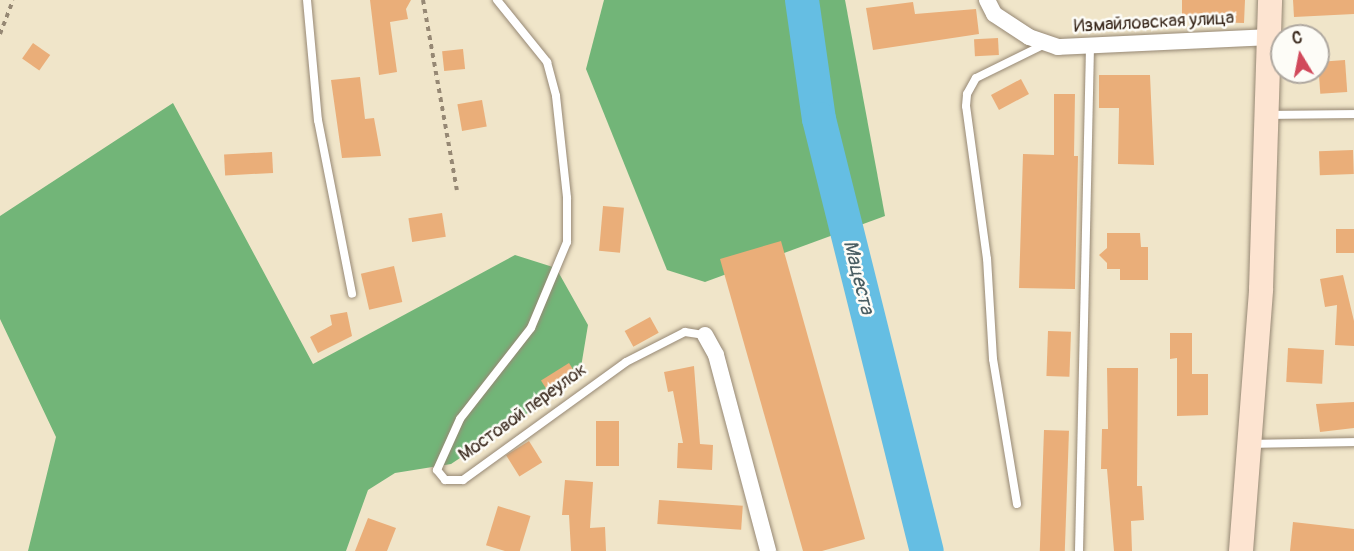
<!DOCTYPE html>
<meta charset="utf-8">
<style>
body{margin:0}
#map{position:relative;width:1354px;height:551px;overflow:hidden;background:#f0e5c9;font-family:Pangolin,sans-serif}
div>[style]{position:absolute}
.forest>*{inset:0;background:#72b578}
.river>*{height:34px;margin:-17px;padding:0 17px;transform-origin:17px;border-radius:17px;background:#65bee3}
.building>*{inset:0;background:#eaae79;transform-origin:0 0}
.path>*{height:4px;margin-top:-2px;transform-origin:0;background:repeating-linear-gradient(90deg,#968874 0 4.5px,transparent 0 9px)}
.roads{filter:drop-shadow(0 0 2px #968874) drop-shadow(0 0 2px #968874)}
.lane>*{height:8px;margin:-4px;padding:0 4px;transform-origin:4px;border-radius:4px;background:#fff}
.street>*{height:16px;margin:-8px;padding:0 8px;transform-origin:8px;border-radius:8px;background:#fff}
.secondary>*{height:24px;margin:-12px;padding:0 12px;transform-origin:12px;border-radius:12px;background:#fde4d1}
span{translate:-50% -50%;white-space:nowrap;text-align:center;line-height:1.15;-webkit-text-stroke:5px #fdfcf7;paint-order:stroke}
.street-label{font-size:18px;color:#3b2a1e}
.water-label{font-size:20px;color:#4a5e63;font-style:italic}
.north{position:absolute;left:1270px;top:24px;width:60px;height:60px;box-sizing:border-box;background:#fdfcf7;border:2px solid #afa8a0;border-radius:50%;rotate:350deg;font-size:16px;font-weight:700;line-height:24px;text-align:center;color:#3b2a1e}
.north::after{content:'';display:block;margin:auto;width:21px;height:27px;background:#d1495b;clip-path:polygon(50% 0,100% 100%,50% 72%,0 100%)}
</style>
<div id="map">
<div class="forest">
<div style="clip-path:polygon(604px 0,845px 0,885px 216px,705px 282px,667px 270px,586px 69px)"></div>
<div style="clip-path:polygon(173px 103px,313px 364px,515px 255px,556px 268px,588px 325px,579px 379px,451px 464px,395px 473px,368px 490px,346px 551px,28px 551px,56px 437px,0 319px,0 216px)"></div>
</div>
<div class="river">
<div style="left:802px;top:0;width:120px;rotate:81.9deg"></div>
<div style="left:819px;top:119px;width:445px;rotate:76deg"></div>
</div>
<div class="building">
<div style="clip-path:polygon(370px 0,411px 0,406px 9px,408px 19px,390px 22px,397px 72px,379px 75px)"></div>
<div style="clip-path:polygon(1182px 0,1245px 0,1244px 23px,1212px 22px,1212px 17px,1182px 17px)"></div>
<div style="clip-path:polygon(1293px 0,1354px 0,1354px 14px,1294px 17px)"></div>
<div style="clip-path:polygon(913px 2px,915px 14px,976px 9px,979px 34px,873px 50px,866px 8px)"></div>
<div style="left:998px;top:38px;width:17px;height:24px;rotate:87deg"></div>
<div style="left:33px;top:43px;width:21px;height:19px;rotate:35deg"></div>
<div style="left:463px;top:49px;width:20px;height:21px;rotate:84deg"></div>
<div style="left:1345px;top:60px;width:32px;height:27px;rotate:86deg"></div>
<div style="clip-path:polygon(1099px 75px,1150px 75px,1154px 165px,1118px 164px,1119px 108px,1099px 108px)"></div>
<div style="clip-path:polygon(360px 77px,365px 119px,374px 118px,381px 156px,342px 158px,331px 80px)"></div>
<div style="left:1021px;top:79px;width:17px;height:34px;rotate:62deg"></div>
<div style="clip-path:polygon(1054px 94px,1075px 94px,1074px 156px,1078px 156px,1075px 289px,1019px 288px,1023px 154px,1054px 155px)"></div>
<div style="left:482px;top:100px;width:27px;height:25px;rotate:80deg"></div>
<div style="left:1353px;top:150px;width:24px;height:34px;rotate:88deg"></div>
<div style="left:272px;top:152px;width:21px;height:48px;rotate:87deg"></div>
<div style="left:603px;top:206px;width:21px;height:45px;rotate:5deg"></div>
<div style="left:442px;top:213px;width:24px;height:34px;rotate:81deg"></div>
<div style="left:1336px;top:229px;width:18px;height:24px"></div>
<div style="clip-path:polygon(1107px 233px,1140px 233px,1141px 247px,1148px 247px,1148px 280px,1120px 280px,1120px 269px,1107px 269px,1107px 263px,1099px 255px,1107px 248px)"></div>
<div style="clip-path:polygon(781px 241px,865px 539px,822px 551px,803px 551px,720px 259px)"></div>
<div style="left:394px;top:266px;width:37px;height:34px;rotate:77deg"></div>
<div style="clip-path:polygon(1343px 275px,1354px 321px,1354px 346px,1335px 345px,1337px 305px,1325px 307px,1320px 279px)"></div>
<div style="clip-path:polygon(347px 312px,352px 336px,318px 353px,310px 337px,332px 325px,330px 315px)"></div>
<div style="left:650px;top:317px;width:18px;height:29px;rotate:61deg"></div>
<div style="left:1048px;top:331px;width:23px;height:45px;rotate:2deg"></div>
<div style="clip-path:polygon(1170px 333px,1192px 333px,1192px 374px,1208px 374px,1208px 415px,1177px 416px,1177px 358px,1170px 359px)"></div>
<div style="left:1288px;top:348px;width:36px;height:34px;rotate:3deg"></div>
<div style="left:569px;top:363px;width:19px;height:33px;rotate:58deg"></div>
<div style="clip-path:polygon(694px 366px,700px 444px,713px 445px,712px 470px,677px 468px,678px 443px,683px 443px,673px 391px,668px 392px,664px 372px)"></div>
<div style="clip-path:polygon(1107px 368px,1138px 368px,1137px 486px,1142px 486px,1144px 520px,1131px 521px,1132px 551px,1114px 551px,1107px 469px,1101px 469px,1102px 429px,1108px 429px)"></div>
<div style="clip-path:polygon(1354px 402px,1354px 428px,1320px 432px,1316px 404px)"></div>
<div style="left:596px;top:421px;width:23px;height:45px"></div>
<div style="left:1044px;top:430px;width:25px;height:121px;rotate:2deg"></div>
<div style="left:529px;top:441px;width:25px;height:27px;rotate:58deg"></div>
<div style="clip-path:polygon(565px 480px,593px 482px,590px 528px,605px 527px,606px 551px,571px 551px,569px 515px,562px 515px)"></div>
<div style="left:659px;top:500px;width:84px;height:24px;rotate:4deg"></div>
<div style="left:498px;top:506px;width:34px;height:41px;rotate:17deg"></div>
<div style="clip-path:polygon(368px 518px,396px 528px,387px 551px,355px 551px)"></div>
<div style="clip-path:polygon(1293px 522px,1354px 529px,1354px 551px,1290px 551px)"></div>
</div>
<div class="path">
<div style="left:423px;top:0;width:193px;rotate:79.9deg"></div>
<div style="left:0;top:34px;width:36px;rotate:-69deg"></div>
</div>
<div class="roads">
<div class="lane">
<div style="left:307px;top:0;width:121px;rotate:84.8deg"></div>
<div style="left:318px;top:120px;width:177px;rotate:78.9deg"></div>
<div style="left:497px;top:0;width:80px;rotate:51.1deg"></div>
<div style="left:547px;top:62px;width:35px;rotate:75deg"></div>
<div style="left:556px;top:96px;width:103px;rotate:83.8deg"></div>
<div style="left:567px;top:198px;width:44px;rotate:90deg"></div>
<div style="left:567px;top:242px;width:93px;rotate:112.7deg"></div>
<div style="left:531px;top:328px;width:115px;rotate:128deg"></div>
<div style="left:460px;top:419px;width:56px;rotate:114.3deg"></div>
<div style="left:437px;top:470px;width:13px;rotate:51deg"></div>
<div style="left:445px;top:480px;width:18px"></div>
<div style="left:463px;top:480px;width:201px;rotate:-35.9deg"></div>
<div style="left:626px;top:362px;width:66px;rotate:-27deg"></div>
<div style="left:685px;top:332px;width:20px;rotate:9deg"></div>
<div style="left:1268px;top:115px;width:86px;rotate:-0.7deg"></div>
<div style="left:1250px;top:444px;width:104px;rotate:-1.1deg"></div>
<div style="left:1017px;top:504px;width:147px;rotate:-99.4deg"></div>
<div style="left:993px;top:359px;width:100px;rotate:-93.4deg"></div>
<div style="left:987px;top:259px;width:154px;rotate:-97.8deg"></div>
<div style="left:966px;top:106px;width:12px;rotate:-85deg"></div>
<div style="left:967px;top:94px;width:18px;rotate:-61deg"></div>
<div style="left:976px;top:78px;width:77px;rotate:-26.2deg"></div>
<div style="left:1079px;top:551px;width:504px;rotate:-88.75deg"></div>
</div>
<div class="street">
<div style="left:987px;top:0;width:16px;rotate:63deg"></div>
<div style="left:994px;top:14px;width:42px;rotate:33.3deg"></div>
<div style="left:1029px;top:37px;width:31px;rotate:19deg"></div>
<div style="left:1058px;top:47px;width:211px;rotate:-2.7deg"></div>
<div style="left:705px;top:335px;width:23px;rotate:61deg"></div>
<div style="left:716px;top:355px;width:203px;rotate:75.1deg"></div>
</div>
<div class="secondary">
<div style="left:1241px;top:551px;width:263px;rotate:-85.6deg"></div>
<div style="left:1261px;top:289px;width:289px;rotate:-88.2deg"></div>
</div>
</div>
<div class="street-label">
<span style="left:1154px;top:23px;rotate:-3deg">Измайловская улица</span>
<span style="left:523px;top:413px;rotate:-36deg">Мостовой переулок</span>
</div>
<div class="water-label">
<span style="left:859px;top:277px;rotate:76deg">Мацеста</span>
</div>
<div class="north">С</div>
</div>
